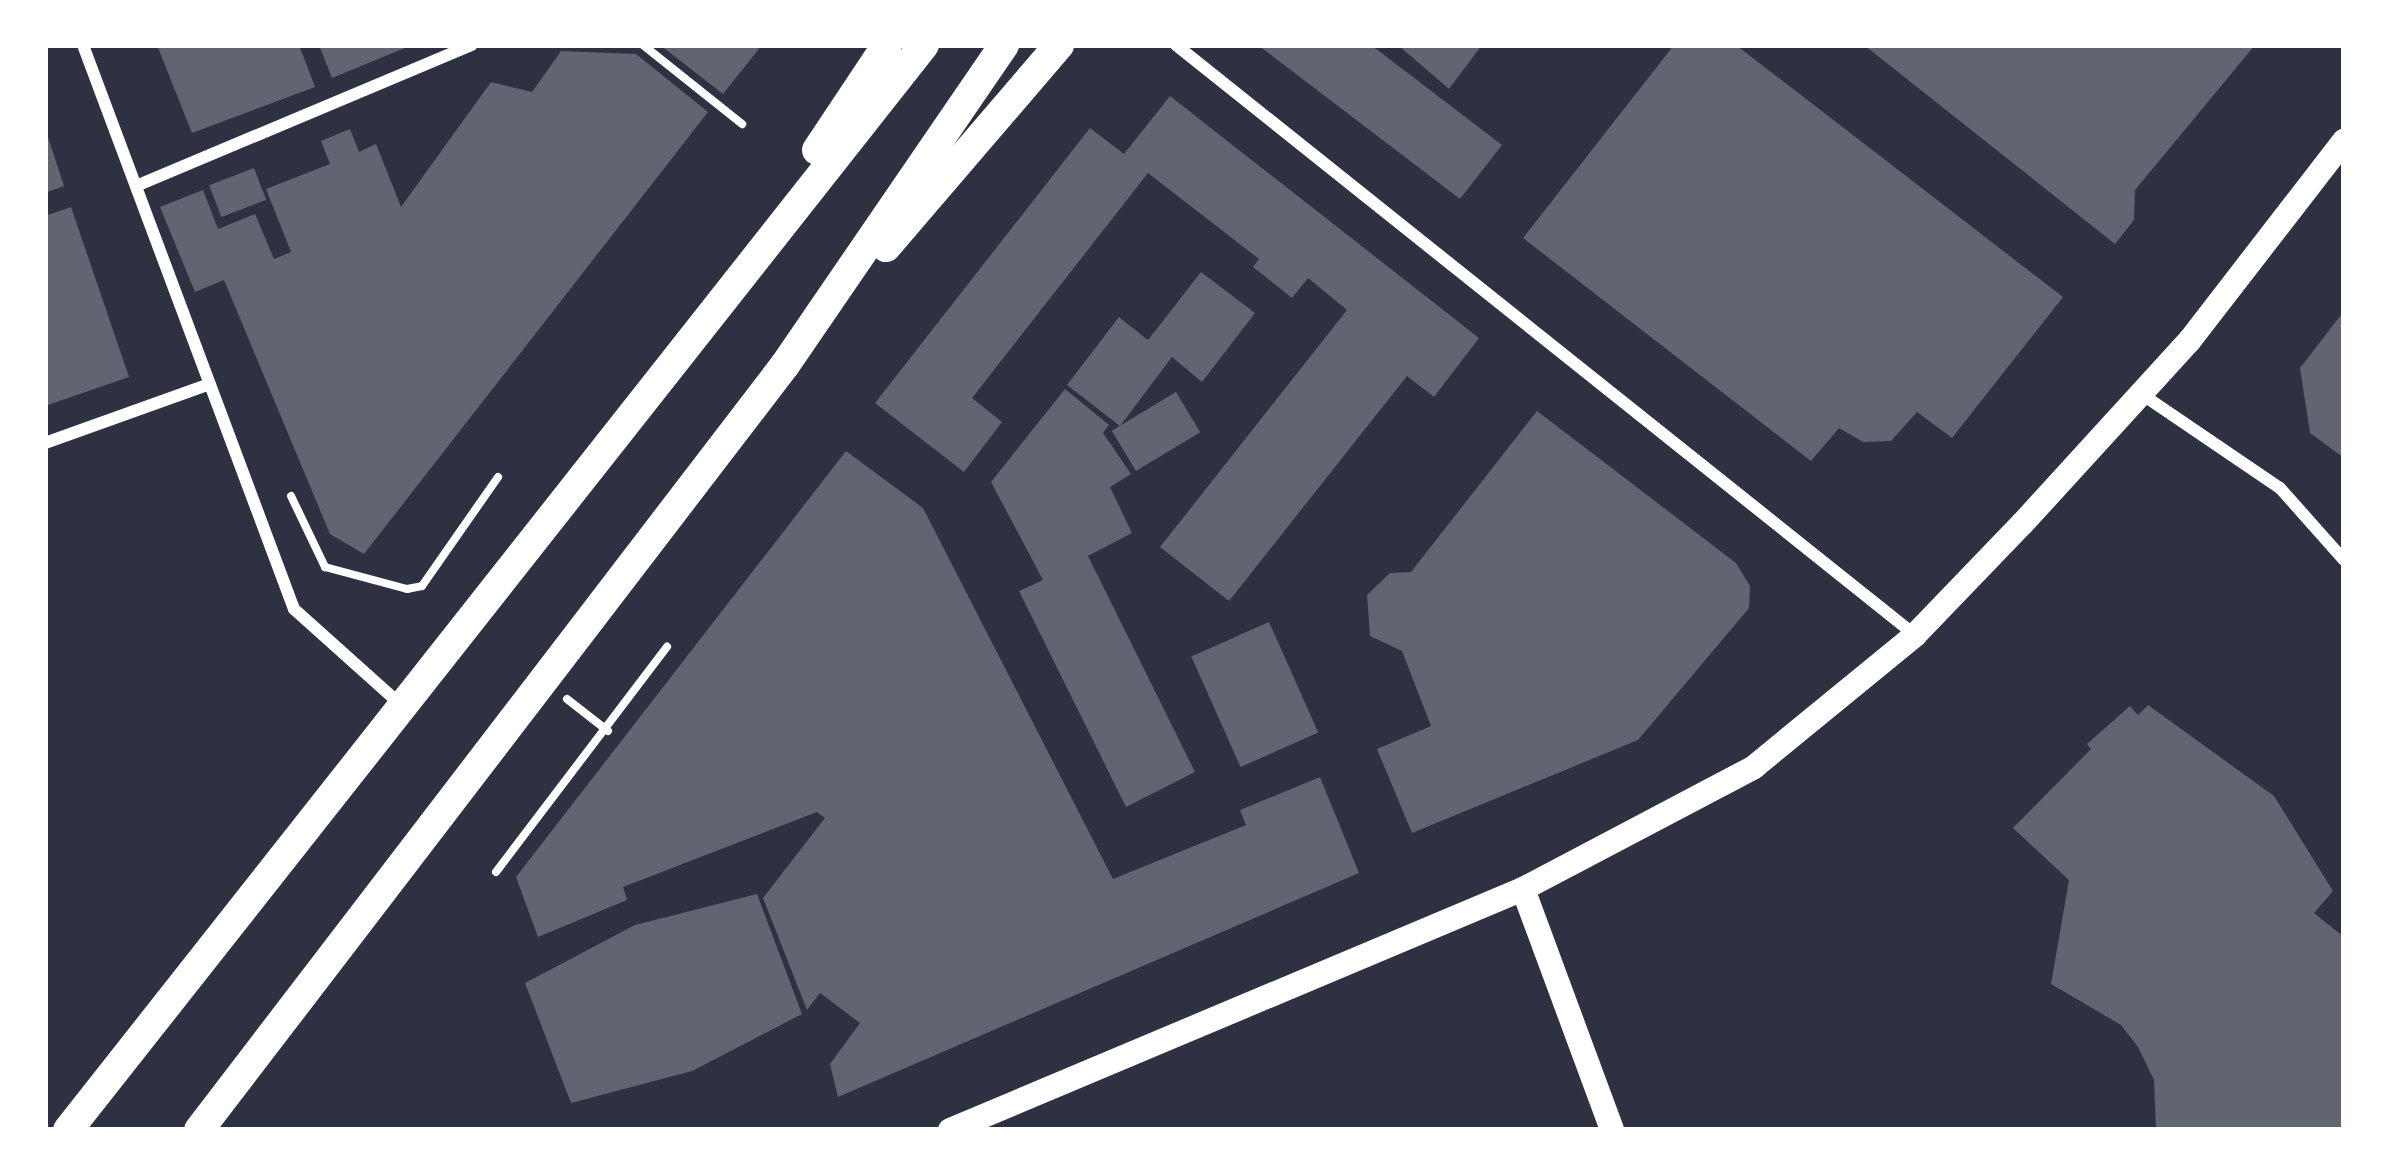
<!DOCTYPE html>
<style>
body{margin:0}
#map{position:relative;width:2389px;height:1175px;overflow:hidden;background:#2d3142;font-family:Commissioner,sans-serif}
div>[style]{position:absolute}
.building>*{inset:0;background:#626471;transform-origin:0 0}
.path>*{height:8px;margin:-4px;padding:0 4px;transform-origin:4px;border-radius:4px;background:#fff}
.minor>*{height:12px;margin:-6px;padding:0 6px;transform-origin:6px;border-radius:6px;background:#fff}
.secondary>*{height:24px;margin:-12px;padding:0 12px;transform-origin:12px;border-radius:12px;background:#fff}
.primary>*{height:30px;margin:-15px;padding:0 15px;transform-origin:15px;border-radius:15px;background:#fff}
span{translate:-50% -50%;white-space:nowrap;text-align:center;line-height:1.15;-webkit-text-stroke:10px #fff;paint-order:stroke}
.frame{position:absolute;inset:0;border:48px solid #fff;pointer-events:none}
</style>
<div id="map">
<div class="building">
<div style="clip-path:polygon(157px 45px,299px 45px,315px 87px,192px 133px)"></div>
<div style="clip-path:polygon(319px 45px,412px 45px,332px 78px)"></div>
<div style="clip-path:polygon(660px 45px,762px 45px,723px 94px)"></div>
<div style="clip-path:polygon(1258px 45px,1371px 45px,1502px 145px,1460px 199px)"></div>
<div style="clip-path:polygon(1398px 45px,1482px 45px,1449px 89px)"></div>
<div style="clip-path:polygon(1674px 45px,1736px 45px,2063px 297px,1952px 438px,1917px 412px,1891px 441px,1863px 442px,1839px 428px,1811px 461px,1523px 238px)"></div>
<div style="clip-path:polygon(1864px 45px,2255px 45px,2135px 190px,2134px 220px,2115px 244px)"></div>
<div style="clip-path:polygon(561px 51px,636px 54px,708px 112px,364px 554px,330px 534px,224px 280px,195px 292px,160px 207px,203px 190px,218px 229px,255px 214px,274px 259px,291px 252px,266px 189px,330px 164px,321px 141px,350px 129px,359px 152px,376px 144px,401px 207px,491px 82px,532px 92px)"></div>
<div style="clip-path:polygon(1170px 96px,1479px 338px,1434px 397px,1407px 376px,1229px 601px,1160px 547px,1347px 310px,1308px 278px,1292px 298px,1253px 267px,1259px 259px,1148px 173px,972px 398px,1002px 422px,964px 472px,875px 403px,1090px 128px,1124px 154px)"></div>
<div style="clip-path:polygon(46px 131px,64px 186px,45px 193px,45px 132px)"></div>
<div style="left:254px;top:168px;width:34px;height:48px;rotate:69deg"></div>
<div style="clip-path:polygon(71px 207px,129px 377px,45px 406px,45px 216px)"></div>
<div style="clip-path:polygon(1201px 272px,1255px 313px,1202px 382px,1172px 357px,1120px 426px,1067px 385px,1119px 317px,1148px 340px)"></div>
<div style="clip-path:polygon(2344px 311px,2344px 458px,2310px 433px,2300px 368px)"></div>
<div style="clip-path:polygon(1065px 389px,1109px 425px,1103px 433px,1131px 474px,1110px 487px,1132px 533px,1088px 556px,1195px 772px,1126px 807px,1019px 591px,1043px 580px,991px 482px)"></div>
<div style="left:1176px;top:392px;width:47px;height:75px;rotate:59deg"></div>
<div style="clip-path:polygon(1537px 411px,1736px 563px,1750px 586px,1749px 608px,1638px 740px,1412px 833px,1377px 749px,1431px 726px,1402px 651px,1370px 636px,1367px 595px,1390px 573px,1411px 572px)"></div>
<div style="clip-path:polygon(846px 451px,923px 508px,1113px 879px,1246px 825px,1240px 810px,1320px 777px,1359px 873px,838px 1097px,830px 1064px,860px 1023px,820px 993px,807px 1010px,763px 898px,825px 818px,817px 812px,623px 887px,627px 900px,538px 937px,516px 877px)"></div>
<div style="left:1269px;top:622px;width:121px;height:85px;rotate:66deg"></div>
<div style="clip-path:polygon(2148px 705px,2274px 796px,2333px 891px,2314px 913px,2344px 937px,2344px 1130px,2156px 1130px,2154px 1080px,2138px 1047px,2121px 1025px,2051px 984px,2069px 880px,2013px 828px,2091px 749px,2087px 744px,2130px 706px,2138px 715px)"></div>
<div style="clip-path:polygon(757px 894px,802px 1014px,692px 1071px,571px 1103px,525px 983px,635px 925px)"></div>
</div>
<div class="path">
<div style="left:643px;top:45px;width:127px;rotate:38.6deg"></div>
<div style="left:291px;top:496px;width:79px;rotate:64.4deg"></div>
<div style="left:325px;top:567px;width:85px;rotate:15deg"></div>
<div style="left:407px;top:589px;width:15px;rotate:-11deg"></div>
<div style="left:422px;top:586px;width:133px;rotate:-55.1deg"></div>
<div style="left:567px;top:699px;width:52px;rotate:38deg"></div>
<div style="left:496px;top:872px;width:283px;rotate:-52.8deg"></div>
</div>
<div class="minor">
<div style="left:83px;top:45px;width:602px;rotate:69.49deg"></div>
<div style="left:294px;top:609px;width:142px;rotate:41.9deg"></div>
<div style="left:1176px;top:45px;width:946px;rotate:38.6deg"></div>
<div style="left:136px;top:186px;width:364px;rotate:-22.8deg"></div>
<div style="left:2140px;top:393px;width:169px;rotate:34.2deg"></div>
<div style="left:2280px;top:488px;width:96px;rotate:48.4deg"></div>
<div style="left:45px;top:443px;width:175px;rotate:-19.7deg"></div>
</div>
<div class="secondary">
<div style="left:1523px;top:889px;width:257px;rotate:69.7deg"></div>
<div style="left:950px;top:1130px;width:622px;rotate:-22.81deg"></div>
<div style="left:1523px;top:889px;width:261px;rotate:-27.8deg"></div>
<div style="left:1754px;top:767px;width:208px;rotate:-39.3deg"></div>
<div style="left:1915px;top:635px;width:154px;rotate:-46.1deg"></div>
<div style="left:2022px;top:524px;width:249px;rotate:-47.6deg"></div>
<div style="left:2190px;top:340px;width:252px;rotate:-52.3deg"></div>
</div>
<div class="primary">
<div style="left:817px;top:150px;width:126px;rotate:-56.3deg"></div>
<div style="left:886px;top:247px;width:266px;rotate:-49.4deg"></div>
<div style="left:68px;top:1130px;width:1382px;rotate:-51.73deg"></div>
<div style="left:199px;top:1130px;width:964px;rotate:-52.55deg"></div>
<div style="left:785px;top:365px;width:388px;rotate:-55.6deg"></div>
</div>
<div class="frame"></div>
</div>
